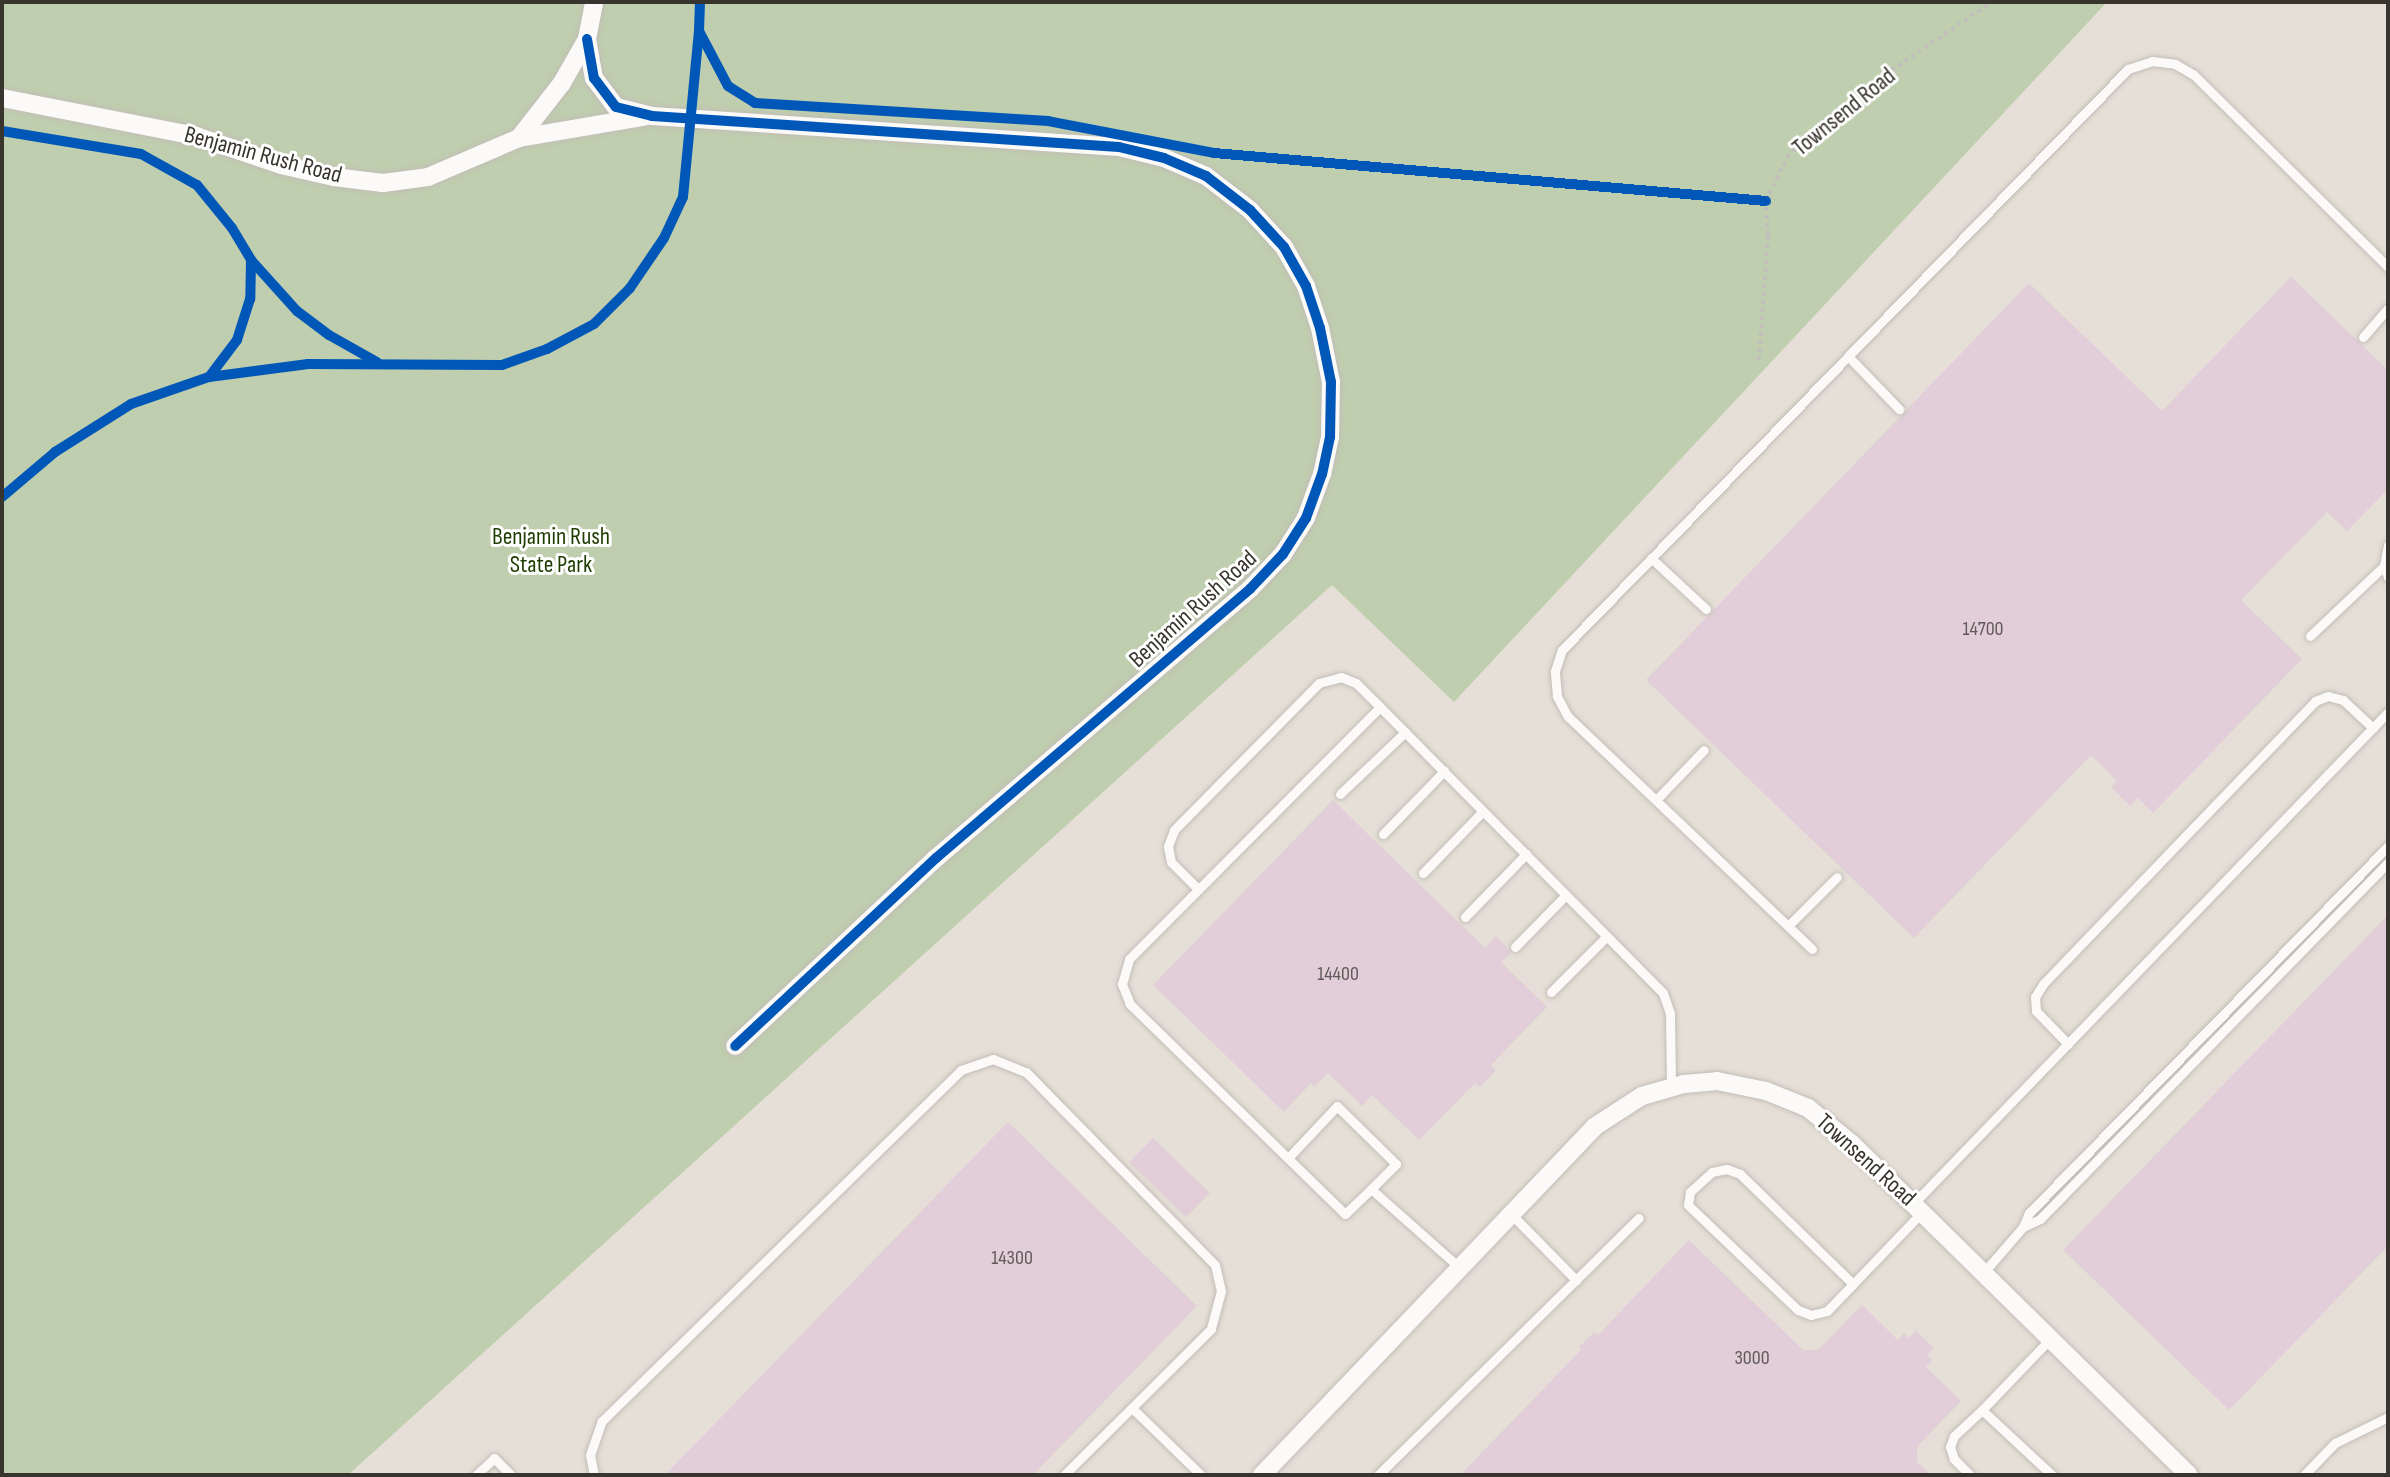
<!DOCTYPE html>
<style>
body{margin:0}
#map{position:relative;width:2390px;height:1477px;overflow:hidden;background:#e5dfd7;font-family:"Sofia Sans Condensed",sans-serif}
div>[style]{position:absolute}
.green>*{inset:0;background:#bfceae}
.building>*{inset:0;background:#e1ced9;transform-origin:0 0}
.path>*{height:4px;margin-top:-2px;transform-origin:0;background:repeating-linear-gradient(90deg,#c1bfbc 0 4px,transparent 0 8px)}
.roads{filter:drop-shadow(0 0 2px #c2bdb7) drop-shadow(0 0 2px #c2bdb7)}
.lane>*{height:9px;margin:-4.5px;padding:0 4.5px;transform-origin:4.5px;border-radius:4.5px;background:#fbfaf9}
.street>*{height:18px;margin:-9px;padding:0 9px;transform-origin:9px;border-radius:9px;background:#fbfaf9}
.cycleway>*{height:10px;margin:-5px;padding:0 5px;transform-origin:5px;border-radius:5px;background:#0057b8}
span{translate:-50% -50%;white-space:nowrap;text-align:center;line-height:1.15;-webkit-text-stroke:6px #fff;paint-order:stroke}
.number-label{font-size:20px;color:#625a59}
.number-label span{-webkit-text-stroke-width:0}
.street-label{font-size:24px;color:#38342e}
.park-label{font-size:24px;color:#1e3d00}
.frame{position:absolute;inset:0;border:4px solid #38342e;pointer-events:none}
</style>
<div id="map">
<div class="green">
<div style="clip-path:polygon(2px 2px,2107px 2px,1454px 702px,1332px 585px,348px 1475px,2px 1475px)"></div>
</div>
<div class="building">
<div style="clip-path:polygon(2291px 277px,2388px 370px,2388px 489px,2347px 531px,2327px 512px,2241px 600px,2302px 659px,2153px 813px,2138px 798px,2130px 806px,2111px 787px,2117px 781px,2091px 755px,1914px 938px,1646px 680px,2029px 283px,2162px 411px)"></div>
<div style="clip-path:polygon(1333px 800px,1485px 948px,1496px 936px,1508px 948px,1511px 953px,1501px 962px,1547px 1007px,1491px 1065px,1496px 1070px,1480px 1087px,1475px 1083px,1419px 1140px,1372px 1095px,1362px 1106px,1328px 1073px,1314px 1087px,1311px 1083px,1284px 1112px,1153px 985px)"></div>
<div style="clip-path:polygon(2388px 915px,2388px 1246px,2229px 1410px,2063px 1250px)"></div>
<div style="clip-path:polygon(1008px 1122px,1197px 1306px,1033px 1475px,665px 1475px)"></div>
<div style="left:1153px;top:1138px;width:79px;height:34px;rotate:44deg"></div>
<div style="clip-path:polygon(1689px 1240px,1803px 1350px,1818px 1350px,1862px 1305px,1898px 1340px,1904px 1333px,1909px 1338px,1916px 1331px,1934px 1348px,1927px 1355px,1932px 1360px,1926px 1367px,1961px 1401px,1917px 1447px,1917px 1462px,1931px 1475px,1460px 1475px,1581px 1350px,1579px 1347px,1594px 1332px,1598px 1335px)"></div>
</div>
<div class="path">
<div style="left:1759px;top:360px;width:125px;rotate:-85.9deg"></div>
<div style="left:1768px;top:235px;width:34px;rotate:-93deg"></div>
<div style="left:1766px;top:201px;width:49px;rotate:-64.5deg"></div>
<div style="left:1787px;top:157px;width:29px;rotate:-49deg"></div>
<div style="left:1806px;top:135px;width:91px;rotate:-37.9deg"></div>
<div style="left:1878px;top:79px;width:138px;rotate:-34deg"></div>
</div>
<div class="roads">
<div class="lane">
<div style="left:2363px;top:337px;width:38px;rotate:-49deg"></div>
<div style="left:1848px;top:356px;width:74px;rotate:46.1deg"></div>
<div style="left:2388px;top:545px;width:21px;rotate:101deg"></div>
<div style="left:2384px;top:566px;width:12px;rotate:70deg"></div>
<div style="left:1651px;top:558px;width:75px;rotate:42.8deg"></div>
<div style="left:2310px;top:636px;width:102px;rotate:-43.4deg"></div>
<div style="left:1340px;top:794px;width:90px;rotate:-43.6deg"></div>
<div style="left:1656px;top:800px;width:69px;rotate:-46.2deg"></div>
<div style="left:1383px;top:834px;width:88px;rotate:-45.9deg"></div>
<div style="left:1423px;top:873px;width:86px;rotate:-45.9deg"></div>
<div style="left:1198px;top:889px;width:38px;rotate:-135deg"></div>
<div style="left:1171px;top:862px;width:16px;rotate:-101deg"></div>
<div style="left:1168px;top:846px;width:17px;rotate:-69deg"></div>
<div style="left:1174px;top:830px;width:206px;rotate:-45.4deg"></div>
<div style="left:1319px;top:683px;width:23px;rotate:-15deg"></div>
<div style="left:1341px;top:677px;width:16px;rotate:22deg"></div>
<div style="left:1356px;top:683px;width:34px;rotate:45deg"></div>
<div style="left:1465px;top:917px;width:88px;rotate:-45.9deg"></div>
<div style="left:1788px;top:926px;width:69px;rotate:-45deg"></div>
<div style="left:1515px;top:947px;width:73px;rotate:-45.6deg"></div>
<div style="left:1812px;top:949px;width:337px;rotate:-136.4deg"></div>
<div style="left:1568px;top:717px;width:24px;rotate:-118deg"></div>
<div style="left:1557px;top:696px;width:25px;rotate:-95deg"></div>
<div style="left:1555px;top:671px;width:22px;rotate:-72deg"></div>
<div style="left:1562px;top:650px;width:811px;rotate:-45.75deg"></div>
<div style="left:2128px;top:69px;width:25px;rotate:-18deg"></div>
<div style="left:2152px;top:61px;width:23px;rotate:7deg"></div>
<div style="left:2175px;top:64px;width:22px;rotate:30deg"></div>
<div style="left:2194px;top:75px;width:273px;rotate:44.7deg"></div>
<div style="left:1551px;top:992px;width:79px;rotate:-45deg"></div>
<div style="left:2068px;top:1044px;width:46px;rotate:-134.1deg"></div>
<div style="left:2036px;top:1011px;width:14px;rotate:-94deg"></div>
<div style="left:2035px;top:997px;width:15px;rotate:-58deg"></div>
<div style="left:2043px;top:984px;width:393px;rotate:-46.1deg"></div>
<div style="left:2315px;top:701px;width:14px;rotate:-21deg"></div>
<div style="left:2328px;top:696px;width:16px;rotate:15deg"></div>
<div style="left:2343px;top:700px;width:41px;rotate:43deg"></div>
<div style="left:1288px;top:1158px;width:71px;rotate:-46.7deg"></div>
<div style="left:1337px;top:1106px;width:83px;rotate:44.5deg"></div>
<div style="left:1396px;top:1164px;width:35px;rotate:135deg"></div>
<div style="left:1914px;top:1203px;width:682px;rotate:-46.01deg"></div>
<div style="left:1511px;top:1214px;width:93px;rotate:45.4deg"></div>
<div style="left:2023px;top:1227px;width:19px;rotate:-25deg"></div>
<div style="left:2040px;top:1219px;width:498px;rotate:-45.7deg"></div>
<div style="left:1460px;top:1268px;width:119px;rotate:-138.4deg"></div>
<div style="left:1371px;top:1189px;width:36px;rotate:136deg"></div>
<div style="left:1345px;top:1214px;width:301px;rotate:-135.7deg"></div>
<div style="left:1130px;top:1004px;width:22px;rotate:-112deg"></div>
<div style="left:1122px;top:984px;width:26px;rotate:-74deg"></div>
<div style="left:1129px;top:959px;width:356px;rotate:-45.1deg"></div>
<div style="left:1380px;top:707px;width:402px;rotate:45.3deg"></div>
<div style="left:1663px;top:993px;width:21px;rotate:71deg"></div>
<div style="left:1670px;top:1013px;width:75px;rotate:89.2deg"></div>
<div style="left:1984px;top:1272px;width:60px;rotate:-49.1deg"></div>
<div style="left:2023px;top:1227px;width:15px;rotate:-67deg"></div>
<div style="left:2029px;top:1213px;width:513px;rotate:-45.63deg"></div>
<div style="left:1853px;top:1284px;width:158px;rotate:-135.8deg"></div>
<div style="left:1740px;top:1174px;width:14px;rotate:-159deg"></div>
<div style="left:1727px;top:1169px;width:15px;rotate:169deg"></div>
<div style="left:1712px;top:1172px;width:30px;rotate:138deg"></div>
<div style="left:1690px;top:1192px;width:13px;rotate:99deg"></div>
<div style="left:1688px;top:1205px;width:152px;rotate:43.7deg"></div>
<div style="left:1798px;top:1310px;width:14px;rotate:21deg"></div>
<div style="left:1811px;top:1315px;width:16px;rotate:-14deg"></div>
<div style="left:1827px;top:1311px;width:37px;rotate:-46deg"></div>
<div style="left:1853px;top:1284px;width:101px;rotate:-46.2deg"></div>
<div style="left:2051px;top:1338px;width:100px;rotate:133.8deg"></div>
<div style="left:1982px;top:1410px;width:96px;rotate:42.9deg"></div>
<div style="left:1132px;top:1408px;width:96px;rotate:44.2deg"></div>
<div style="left:476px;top:1475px;width:25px;rotate:-43deg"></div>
<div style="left:494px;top:1458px;width:24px;rotate:45deg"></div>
<div style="left:594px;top:1475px;width:20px;rotate:-101deg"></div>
<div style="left:590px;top:1455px;width:36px;rotate:-71deg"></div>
<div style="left:602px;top:1421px;width:502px;rotate:-44.35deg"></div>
<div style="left:961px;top:1070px;width:34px;rotate:-19deg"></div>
<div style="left:993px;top:1059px;width:35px;rotate:22deg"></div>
<div style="left:1026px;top:1072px;width:270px;rotate:45.6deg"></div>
<div style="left:1215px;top:1265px;width:27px;rotate:77deg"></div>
<div style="left:1221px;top:1291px;width:39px;rotate:105deg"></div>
<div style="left:1211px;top:1329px;width:207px;rotate:135.2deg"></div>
<div style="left:1378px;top:1475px;width:366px;rotate:-44.6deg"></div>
<div style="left:1970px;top:1475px;width:23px;rotate:-135deg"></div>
<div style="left:1954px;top:1459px;width:13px;rotate:-108deg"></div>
<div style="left:1950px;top:1447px;width:12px;rotate:-70deg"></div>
<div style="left:1954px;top:1436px;width:38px;rotate:-43deg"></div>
<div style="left:2304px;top:1475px;width:45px;rotate:-45.9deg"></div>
<div style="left:2335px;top:1443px;width:59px;rotate:-26.1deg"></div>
</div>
<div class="street">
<div style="left:587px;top:39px;width:40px;rotate:80deg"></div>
<div style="left:594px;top:78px;width:36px;rotate:53deg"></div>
<div style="left:616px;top:107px;width:37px;rotate:14deg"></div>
<div style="left:652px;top:116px;width:468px;rotate:3.8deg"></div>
<div style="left:1119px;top:147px;width:46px;rotate:13.7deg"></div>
<div style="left:1164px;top:158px;width:46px;rotate:23.2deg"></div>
<div style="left:1206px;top:176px;width:56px;rotate:37.7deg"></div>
<div style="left:1250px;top:210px;width:50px;rotate:47.4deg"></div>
<div style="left:1284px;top:247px;width:45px;rotate:60.6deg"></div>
<div style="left:1306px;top:286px;width:44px;rotate:71.6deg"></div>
<div style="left:1320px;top:328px;width:55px;rotate:78.5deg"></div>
<div style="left:1331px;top:382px;width:55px;rotate:91deg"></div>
<div style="left:1330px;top:437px;width:38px;rotate:102deg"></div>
<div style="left:1322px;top:474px;width:47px;rotate:110deg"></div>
<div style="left:1306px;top:518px;width:43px;rotate:122.6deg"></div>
<div style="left:1283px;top:554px;width:48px;rotate:133.3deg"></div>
<div style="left:1250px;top:589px;width:413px;rotate:139.4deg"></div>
<div style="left:936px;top:858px;width:275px;rotate:136.9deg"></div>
<div style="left:2px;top:98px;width:198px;rotate:11.1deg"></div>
<div style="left:196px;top:136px;width:90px;rotate:18.8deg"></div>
<div style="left:281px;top:165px;width:54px;rotate:12.8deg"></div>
<div style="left:334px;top:177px;width:49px;rotate:7deg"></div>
<div style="left:383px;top:183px;width:45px;rotate:-7.6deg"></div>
<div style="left:428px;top:177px;width:99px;rotate:-23.2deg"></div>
<div style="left:519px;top:138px;width:70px;rotate:-52deg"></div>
<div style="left:562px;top:83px;width:51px;rotate:-60.4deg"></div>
<div style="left:587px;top:39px;width:38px;rotate:-79deg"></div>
<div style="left:519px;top:138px;width:126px;rotate:-9.6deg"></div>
<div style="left:1262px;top:1475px;width:481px;rotate:-46.3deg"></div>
<div style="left:1594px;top:1127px;width:57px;rotate:-32.9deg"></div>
<div style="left:1642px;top:1096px;width:44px;rotate:-15.9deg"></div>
<div style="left:1684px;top:1084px;width:33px;rotate:-5deg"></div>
<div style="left:1717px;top:1081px;width:50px;rotate:11.5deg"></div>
<div style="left:1766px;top:1091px;width:45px;rotate:22deg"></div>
<div style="left:1808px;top:1108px;width:57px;rotate:39.3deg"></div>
<div style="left:1852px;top:1144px;width:472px;rotate:44.5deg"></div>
</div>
</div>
<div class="cycleway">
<div style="left:700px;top:2px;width:29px;rotate:92deg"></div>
<div style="left:699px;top:31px;width:62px;rotate:62.2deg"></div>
<div style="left:728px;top:86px;width:32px;rotate:32deg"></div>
<div style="left:755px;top:103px;width:294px;rotate:3.5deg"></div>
<div style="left:1048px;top:121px;width:169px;rotate:10.9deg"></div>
<div style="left:1214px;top:153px;width:554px;rotate:4.97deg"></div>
<div style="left:587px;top:39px;width:40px;rotate:80deg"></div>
<div style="left:594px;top:78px;width:36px;rotate:53deg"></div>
<div style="left:616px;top:107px;width:37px;rotate:14deg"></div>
<div style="left:652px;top:116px;width:468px;rotate:3.8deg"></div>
<div style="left:1119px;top:147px;width:46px;rotate:13.7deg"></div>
<div style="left:1164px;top:158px;width:46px;rotate:23.2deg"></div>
<div style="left:1206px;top:176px;width:56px;rotate:37.7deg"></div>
<div style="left:1250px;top:210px;width:50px;rotate:47.4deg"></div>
<div style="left:1284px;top:247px;width:45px;rotate:60.6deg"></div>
<div style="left:1306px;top:286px;width:44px;rotate:71.6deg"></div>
<div style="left:1320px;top:328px;width:55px;rotate:78.5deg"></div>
<div style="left:1331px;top:382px;width:55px;rotate:91deg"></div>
<div style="left:1330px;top:437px;width:38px;rotate:102deg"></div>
<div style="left:1322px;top:474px;width:47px;rotate:110deg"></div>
<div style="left:1306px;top:518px;width:43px;rotate:122.6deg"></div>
<div style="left:1283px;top:554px;width:48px;rotate:133.3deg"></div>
<div style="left:1250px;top:589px;width:413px;rotate:139.4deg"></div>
<div style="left:936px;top:858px;width:275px;rotate:136.9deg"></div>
<div style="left:2px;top:131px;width:141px;rotate:9.4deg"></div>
<div style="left:141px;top:154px;width:64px;rotate:29deg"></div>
<div style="left:197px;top:185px;width:55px;rotate:50.9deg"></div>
<div style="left:232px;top:228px;width:37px;rotate:59deg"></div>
<div style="left:251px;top:260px;width:39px;rotate:91deg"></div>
<div style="left:250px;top:299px;width:43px;rotate:107.6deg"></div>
<div style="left:237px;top:340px;width:46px;rotate:127.1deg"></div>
<div style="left:251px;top:260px;width:69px;rotate:48deg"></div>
<div style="left:297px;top:311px;width:40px;rotate:37deg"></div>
<div style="left:329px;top:335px;width:55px;rotate:29.4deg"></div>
<div style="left:2px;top:497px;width:70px;rotate:-40.3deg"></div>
<div style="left:55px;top:452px;width:90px;rotate:-32.3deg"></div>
<div style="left:131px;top:404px;width:83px;rotate:-19.1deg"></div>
<div style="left:209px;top:377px;width:100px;rotate:-7.5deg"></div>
<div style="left:308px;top:364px;width:194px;rotate:0.3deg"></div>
<div style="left:502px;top:365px;width:48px;rotate:-19.6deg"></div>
<div style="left:547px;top:349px;width:53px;rotate:-28deg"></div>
<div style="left:594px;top:324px;width:51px;rotate:-45deg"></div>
<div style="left:630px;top:288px;width:60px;rotate:-55.8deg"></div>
<div style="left:664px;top:238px;width:45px;rotate:-65.1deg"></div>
<div style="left:683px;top:197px;width:167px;rotate:-84.5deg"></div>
</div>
<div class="number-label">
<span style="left:1983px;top:629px">14700</span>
<span style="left:1338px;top:974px">14400</span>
<span style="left:1012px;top:1258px">14300</span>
<span style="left:1752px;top:1358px">3000</span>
</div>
<div class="street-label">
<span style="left:1844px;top:112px;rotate:-39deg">Townsend Road</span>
<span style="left:263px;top:155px;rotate:15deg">Benjamin Rush Road</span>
<span style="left:1193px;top:609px;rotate:-42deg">Benjamin Rush Road</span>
<span style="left:1866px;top:1160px;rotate:42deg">Townsend Road</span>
</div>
<div class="park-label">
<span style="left:551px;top:551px">Benjamin Rush<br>State Park</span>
</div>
<div class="frame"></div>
</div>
